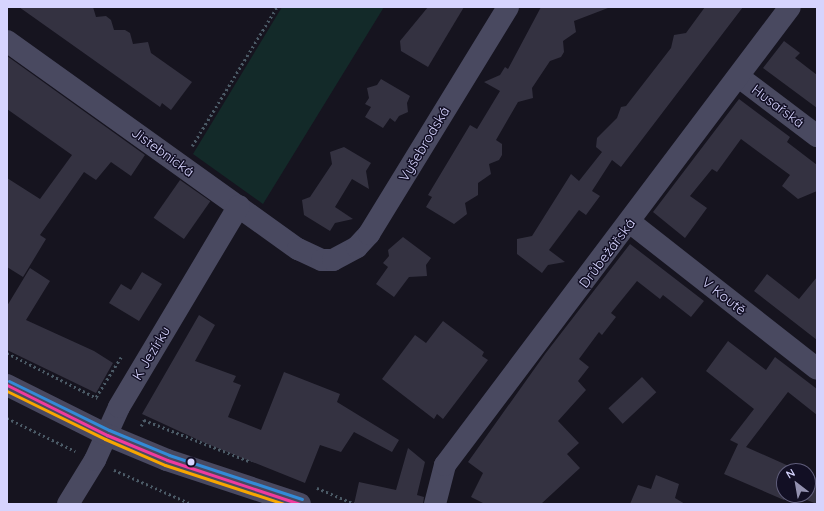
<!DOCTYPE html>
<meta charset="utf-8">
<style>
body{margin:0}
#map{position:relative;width:824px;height:511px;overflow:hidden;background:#16141f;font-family:Quicksand,sans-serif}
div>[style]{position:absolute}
.green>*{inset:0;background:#132a29}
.building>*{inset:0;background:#343241;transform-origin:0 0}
.path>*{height:2.5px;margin-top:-1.25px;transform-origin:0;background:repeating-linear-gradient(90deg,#4b5a66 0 2px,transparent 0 5px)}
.minor>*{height:22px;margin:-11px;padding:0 11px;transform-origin:11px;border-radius:11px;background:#494960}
.tertiary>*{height:22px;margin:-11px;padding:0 11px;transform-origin:11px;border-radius:11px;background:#494960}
.bus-1>*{height:3px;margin:-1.5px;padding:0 1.5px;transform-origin:1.5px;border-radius:1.5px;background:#f13a9d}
.bus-2>*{height:3px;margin:-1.5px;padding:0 1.5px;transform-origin:1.5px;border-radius:1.5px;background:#f7a600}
.bus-3>*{height:3px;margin:-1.5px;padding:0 1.5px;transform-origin:1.5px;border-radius:1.5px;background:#338bd7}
.dots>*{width:11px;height:11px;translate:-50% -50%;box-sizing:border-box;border:2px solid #120f24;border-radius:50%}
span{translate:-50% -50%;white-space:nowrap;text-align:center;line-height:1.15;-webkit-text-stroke:3px #120f24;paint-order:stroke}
.street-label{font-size:14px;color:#d6d4fe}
.frame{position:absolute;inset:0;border:8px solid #d6d4fe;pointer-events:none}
.north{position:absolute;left:776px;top:463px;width:40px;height:40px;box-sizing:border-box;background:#120f24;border:1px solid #605e7b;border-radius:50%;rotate:329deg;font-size:11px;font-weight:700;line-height:16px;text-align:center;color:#d6d4fe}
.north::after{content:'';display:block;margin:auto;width:14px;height:18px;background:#9391b0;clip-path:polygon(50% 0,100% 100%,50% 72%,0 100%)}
</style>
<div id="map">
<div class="green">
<div style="clip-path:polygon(282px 7px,384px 7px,263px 204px,193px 154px)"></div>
</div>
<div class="building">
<div style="clip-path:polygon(19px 7px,93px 7px,96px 17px,106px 16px,111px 20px,114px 30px,125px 30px,130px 33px,133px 44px,148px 42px,151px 53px,192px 82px,171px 110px,162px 103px,160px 107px)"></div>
<div style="clip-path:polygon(428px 7px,464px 7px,428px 67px,401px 51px,400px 41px)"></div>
<div style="clip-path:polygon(541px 7px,608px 8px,574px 21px,576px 32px,563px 41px,564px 52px,561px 57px,550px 61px,532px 88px,533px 98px,518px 102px,496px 140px,502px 144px,502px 155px,499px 160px,489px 164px,491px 174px,478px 183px,478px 195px,465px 203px,467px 214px,454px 224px,426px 207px,432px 197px,428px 195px,470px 125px,477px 129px,500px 91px,484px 82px,500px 75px,505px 67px,508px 69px)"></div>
<div style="clip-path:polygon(705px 7px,743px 7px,621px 167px,612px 160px,592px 191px,600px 196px,586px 215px,579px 210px,549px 250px,565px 262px,548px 265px,542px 273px,517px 254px,517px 239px,532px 236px,571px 174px,579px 181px,602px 152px,596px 147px,597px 138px,617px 118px,621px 107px,626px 106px,671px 48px,674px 35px,686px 33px)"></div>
<div style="clip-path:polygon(784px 41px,800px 53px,795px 58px,817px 75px,817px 108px,763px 68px)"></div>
<div style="clip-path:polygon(7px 56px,145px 155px,131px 176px,111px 162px,96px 180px,84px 172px,40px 235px,46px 239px,23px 277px,7px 267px,7px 178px,40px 199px,72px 155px,7px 109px)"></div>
<div style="clip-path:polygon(381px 79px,410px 96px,407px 103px,408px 112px,399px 116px,395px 122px,390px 118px,383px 128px,365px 117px,371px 107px,365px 104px,369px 98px,367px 88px,377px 85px)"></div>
<div style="clip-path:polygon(739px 99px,790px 137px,787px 142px,817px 165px,817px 191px,798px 199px,782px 186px,790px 175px,741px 139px,717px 172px,712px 169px,690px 196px,707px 208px,685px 238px,653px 212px)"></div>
<div style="clip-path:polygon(344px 147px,371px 163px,366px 171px,369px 189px,352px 179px,335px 207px,353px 219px,335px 223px,330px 231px,304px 215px,302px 200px,310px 197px,332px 164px,330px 152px)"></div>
<div style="left:180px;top:180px;width:37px;height:46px;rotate:35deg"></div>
<div style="clip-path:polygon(403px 237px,431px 258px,426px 265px,427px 276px,409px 277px,394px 297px,376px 284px,388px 267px,383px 263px,389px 256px,388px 250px)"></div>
<div style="clip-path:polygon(630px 244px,704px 301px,691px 317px,663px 295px,660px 299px,637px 281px,611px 313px,616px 317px,602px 335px,599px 332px,579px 359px,589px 367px,578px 381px,586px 390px,558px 421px,579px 443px,567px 454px,580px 468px,541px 504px,485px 504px,471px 497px,483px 473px,468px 462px,545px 354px)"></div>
<div style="clip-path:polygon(30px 268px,50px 281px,26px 320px,94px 351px,113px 363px,96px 393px,7px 350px,7px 306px)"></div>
<div style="clip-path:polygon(142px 272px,162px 284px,139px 321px,109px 303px,121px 284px,131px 290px)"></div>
<div style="clip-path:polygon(767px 274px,799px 299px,817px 277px,817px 340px,754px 291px)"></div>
<div style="clip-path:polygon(199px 315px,215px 325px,195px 361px,236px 376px,233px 382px,241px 385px,228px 417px,261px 430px,284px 372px,340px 394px,337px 402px,399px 440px,392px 452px,354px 432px,341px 452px,320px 445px,305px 483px,205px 443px,142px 414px)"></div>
<div style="clip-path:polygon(443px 321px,484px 352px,482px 356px,488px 360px,443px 419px,437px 414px,434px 419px,382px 379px,415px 335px,426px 343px)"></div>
<div style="clip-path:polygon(728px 341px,766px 370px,775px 357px,817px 389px,817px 415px,788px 392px,746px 447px,800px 471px,784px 471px,784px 495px,787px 495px,784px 500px,724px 474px,738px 444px,730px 440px,754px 409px,706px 371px)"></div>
<div style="left:642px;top:377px;width:21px;height:46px;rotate:47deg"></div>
<div style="clip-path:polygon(408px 448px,425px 462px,417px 495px,424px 497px,423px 504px,354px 504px,359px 482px,396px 490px)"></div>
<div style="clip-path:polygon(808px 474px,817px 478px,817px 504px,794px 495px,808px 495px)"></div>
<div style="clip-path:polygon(656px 475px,679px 484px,675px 498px,685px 504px,630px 504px,638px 485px,651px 489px)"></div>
</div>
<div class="path">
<div style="left:192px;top:146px;width:163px;rotate:-58.6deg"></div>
<div style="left:7px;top:353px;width:101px;rotate:26.6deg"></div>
<div style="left:96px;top:397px;width:47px;rotate:-58deg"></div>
<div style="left:7px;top:418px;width:76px;rotate:25.9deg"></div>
<div style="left:141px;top:426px;width:7px;rotate:-63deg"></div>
<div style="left:144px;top:420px;width:115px;rotate:21.4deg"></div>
<div style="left:114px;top:470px;width:85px;rotate:23.6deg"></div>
<div style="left:317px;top:488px;width:41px;rotate:22.8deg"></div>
</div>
<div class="minor">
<div style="left:7px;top:41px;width:358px;rotate:35.6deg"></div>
<div style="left:298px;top:249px;width:26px;rotate:25deg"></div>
<div style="left:322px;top:260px;width:11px"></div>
<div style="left:333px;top:260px;width:27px;rotate:-28deg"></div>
<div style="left:357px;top:247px;width:18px;rotate:-47deg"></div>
<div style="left:369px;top:234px;width:266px;rotate:-58.5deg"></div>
<div style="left:739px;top:77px;width:98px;rotate:37.1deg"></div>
<div style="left:631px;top:223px;width:236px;rotate:38.1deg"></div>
<div style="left:68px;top:504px;width:52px;rotate:-58.5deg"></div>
<div style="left:95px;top:460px;width:58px;rotate:-65.6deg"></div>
<div style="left:119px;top:407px;width:234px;rotate:-59.2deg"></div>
<div style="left:435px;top:504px;width:40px;rotate:-75.6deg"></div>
<div style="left:445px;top:465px;width:573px;rotate:-53.01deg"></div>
</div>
<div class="tertiary">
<div style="left:7px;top:385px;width:112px;rotate:26.6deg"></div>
<div style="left:107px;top:435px;width:65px;rotate:22.6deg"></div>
<div style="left:167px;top:460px;width:140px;rotate:18.3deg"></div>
</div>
<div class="bus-1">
<div style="left:7px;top:385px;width:112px;rotate:26.6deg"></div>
<div style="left:107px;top:435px;width:65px;rotate:22.6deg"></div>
<div style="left:167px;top:460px;width:140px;rotate:18.3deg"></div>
</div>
<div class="bus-2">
<div style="left:7px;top:391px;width:109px;rotate:26.1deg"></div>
<div style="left:105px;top:439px;width:65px;rotate:23.4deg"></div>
<div style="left:165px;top:465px;width:125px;rotate:18.1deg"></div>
</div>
<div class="bus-3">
<div style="left:9px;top:381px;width:111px;rotate:26.1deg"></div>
<div style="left:109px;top:430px;width:65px;rotate:22.6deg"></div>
<div style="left:169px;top:455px;width:140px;rotate:18.3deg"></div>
</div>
<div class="dots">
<div style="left:191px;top:462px;background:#d6d4fe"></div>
</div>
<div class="street-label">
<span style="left:778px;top:106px;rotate:37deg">Husařská</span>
<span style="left:424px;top:144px;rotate:-59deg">Vyšebrodská</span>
<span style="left:163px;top:152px;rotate:36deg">Jistebnická</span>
<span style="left:607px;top:253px;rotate:-53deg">Drůbežářská</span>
<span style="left:724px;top:296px;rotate:38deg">V Koutě</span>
<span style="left:151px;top:353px;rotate:-59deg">K Jezírku</span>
</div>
<div class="frame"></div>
<div class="north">N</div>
</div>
